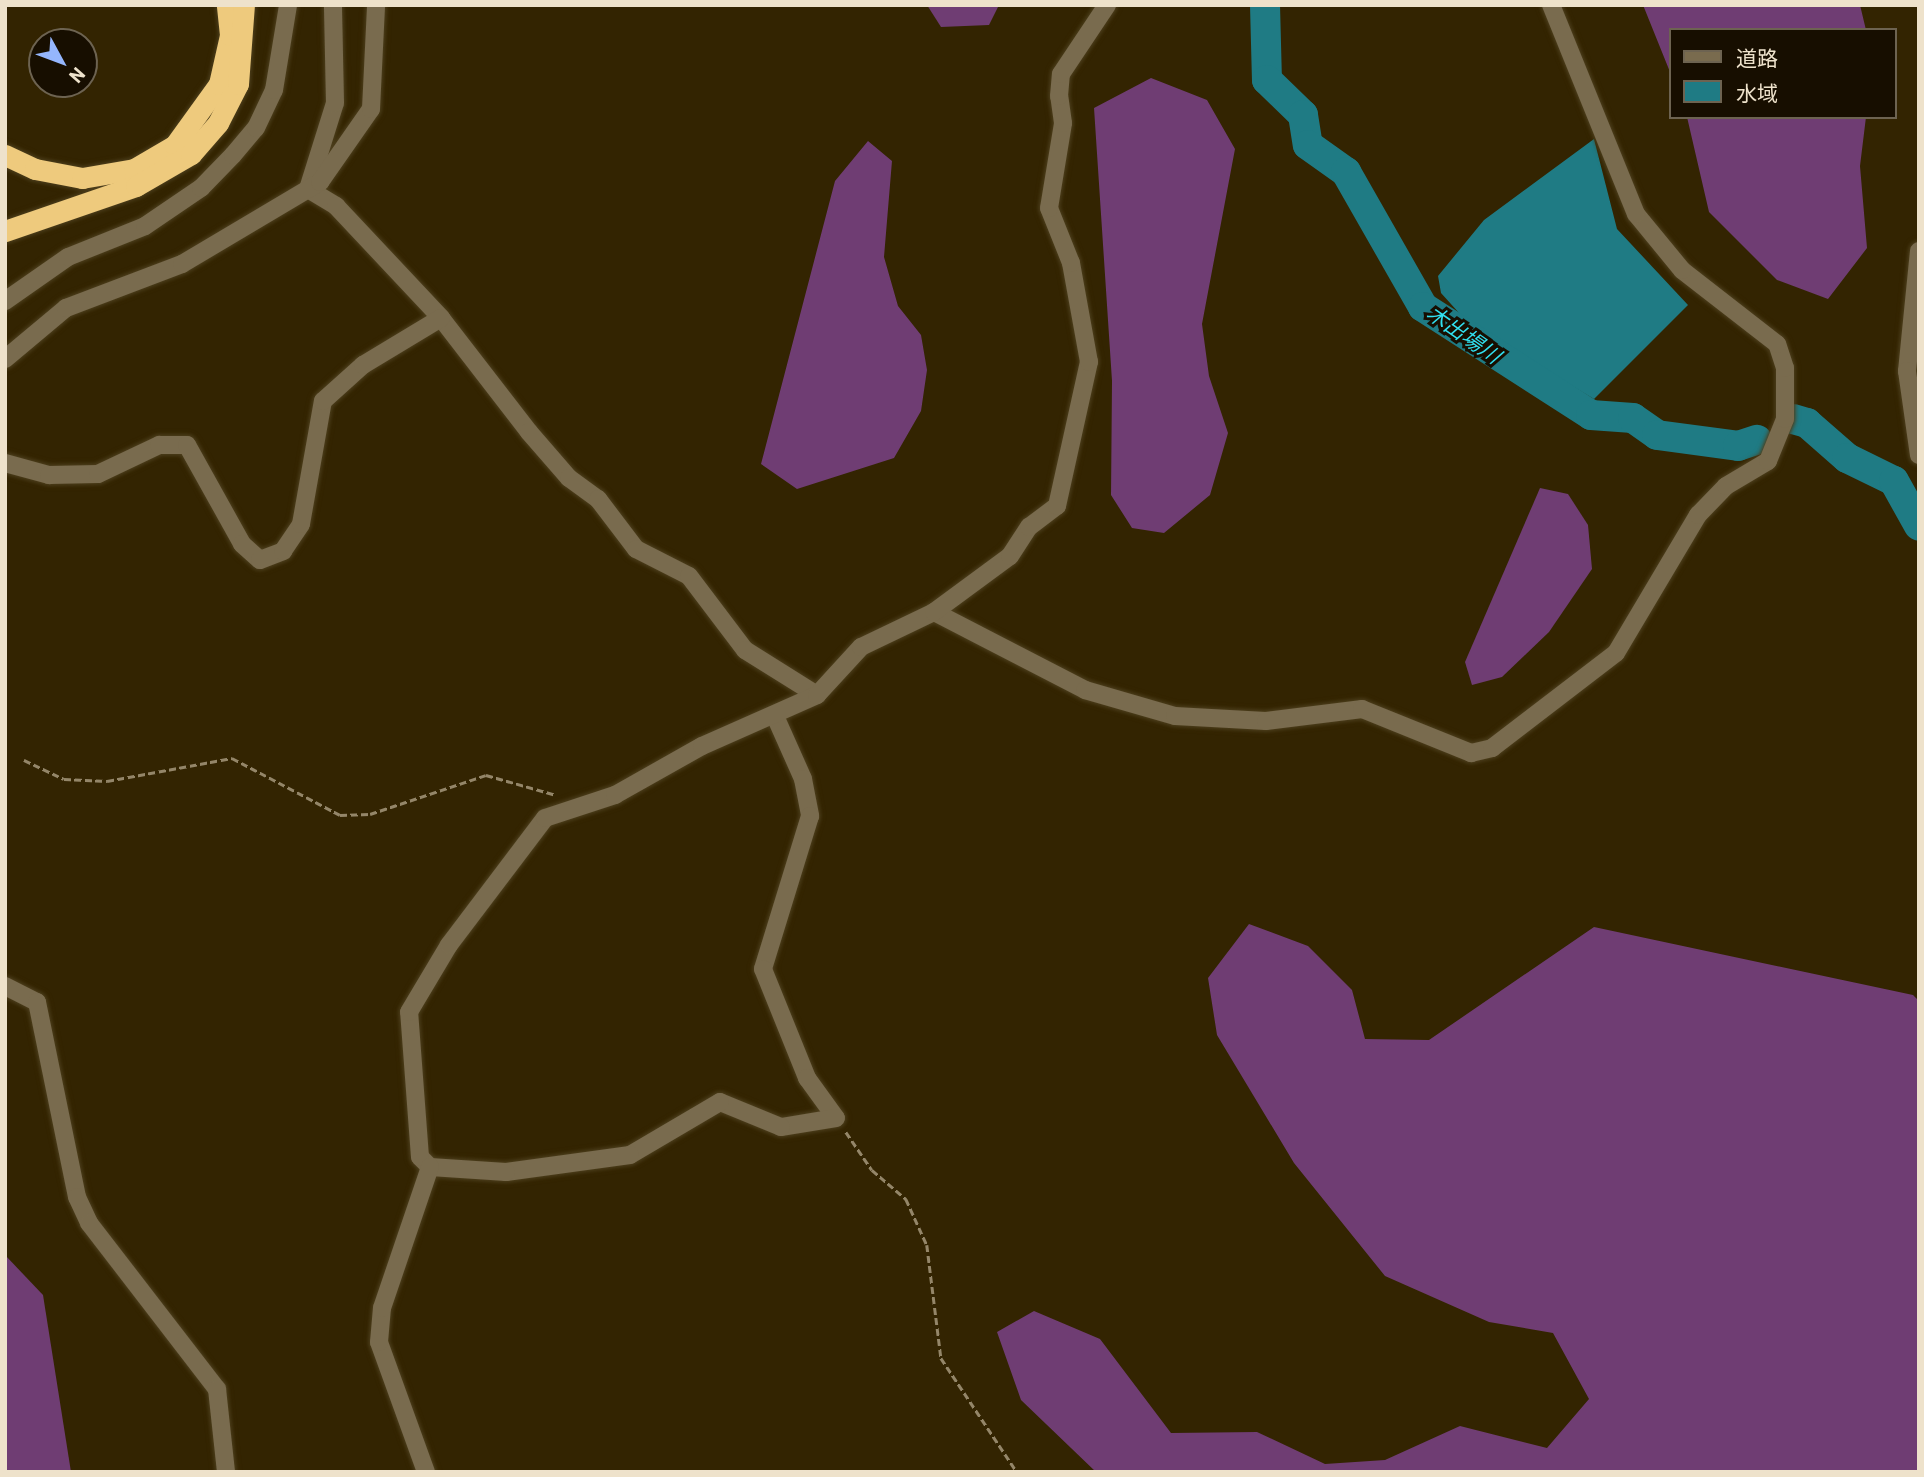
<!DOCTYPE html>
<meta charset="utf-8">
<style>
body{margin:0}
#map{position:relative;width:1924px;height:1477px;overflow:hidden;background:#332401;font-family:Barlow,"Noto Sans JP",sans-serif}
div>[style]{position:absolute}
.forest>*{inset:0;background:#6f3d73}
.water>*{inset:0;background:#1f7b84}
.river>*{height:30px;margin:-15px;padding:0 15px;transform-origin:15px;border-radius:15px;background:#1f7b84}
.path>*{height:2.5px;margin-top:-1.25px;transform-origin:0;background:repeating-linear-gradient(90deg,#948669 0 7px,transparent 0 10.5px)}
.roads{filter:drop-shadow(0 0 2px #4d3f1d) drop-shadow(0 0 2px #4d3f1d)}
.minor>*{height:18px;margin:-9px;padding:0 9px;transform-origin:9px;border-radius:9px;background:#796b4e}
.highway>*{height:21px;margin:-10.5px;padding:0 10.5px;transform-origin:10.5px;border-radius:10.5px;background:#eeca7d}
span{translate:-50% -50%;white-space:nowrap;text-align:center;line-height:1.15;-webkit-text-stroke:6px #170e00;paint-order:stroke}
.water-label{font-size:21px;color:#31e0f0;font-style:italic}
.frame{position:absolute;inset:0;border:7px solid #eee2cb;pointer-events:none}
.legend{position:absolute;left:1669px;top:28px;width:228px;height:91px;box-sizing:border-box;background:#170e00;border:2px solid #6d6351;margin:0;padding:9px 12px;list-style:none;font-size:21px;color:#eee2cb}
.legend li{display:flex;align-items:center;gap:14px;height:35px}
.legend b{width:35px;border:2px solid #6d6351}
.north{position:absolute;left:28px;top:28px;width:70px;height:70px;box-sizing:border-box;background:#170e00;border:2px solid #6d6351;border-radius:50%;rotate:131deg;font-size:19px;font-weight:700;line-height:28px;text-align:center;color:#eee2cb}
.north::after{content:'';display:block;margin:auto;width:24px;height:32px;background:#95b6fd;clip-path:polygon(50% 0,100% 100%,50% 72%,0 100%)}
</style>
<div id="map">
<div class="forest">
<div style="clip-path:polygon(927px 5px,999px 5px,989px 25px,941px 27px)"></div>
<div style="clip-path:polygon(1643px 5px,1860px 5px,1866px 30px,1670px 30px,1670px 72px)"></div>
<div style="clip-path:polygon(1151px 78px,1207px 100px,1235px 149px,1202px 324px,1209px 376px,1228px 433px,1210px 495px,1164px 533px,1132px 528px,1111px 495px,1112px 381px,1094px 108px)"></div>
<div style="clip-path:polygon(1687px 117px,1866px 117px,1860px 166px,1867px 248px,1828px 299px,1777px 280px,1709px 212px)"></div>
<div style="clip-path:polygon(868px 141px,892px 161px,884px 257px,898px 306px,921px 335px,927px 370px,921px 411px,894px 458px,797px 489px,761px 464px,835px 181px)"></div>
<div style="clip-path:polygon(1540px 488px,1568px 494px,1588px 525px,1592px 569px,1549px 632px,1502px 677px,1472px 685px,1465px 662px)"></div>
<div style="clip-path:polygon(1249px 924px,1308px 946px,1352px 990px,1365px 1039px,1429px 1040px,1594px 927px,1913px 995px,1919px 1001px,1919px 1472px,1096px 1472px,1021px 1400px,997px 1332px,1034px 1311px,1100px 1339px,1171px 1433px,1257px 1432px,1325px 1464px,1385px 1460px,1460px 1426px,1547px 1448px,1589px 1399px,1553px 1333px,1489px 1322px,1385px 1276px,1294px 1163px,1217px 1035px,1208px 978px)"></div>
<div style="clip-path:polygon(5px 1255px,43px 1295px,71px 1472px,5px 1472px)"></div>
</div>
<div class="water">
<div style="clip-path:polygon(1594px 139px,1617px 229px,1688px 305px,1594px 399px,1469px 324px,1441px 293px,1438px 276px,1484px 220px)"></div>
</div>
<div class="river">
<div style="left:1265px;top:5px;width:75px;rotate:88.5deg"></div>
<div style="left:1267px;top:80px;width:50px;rotate:44.2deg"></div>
<div style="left:1303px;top:115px;width:30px;rotate:81deg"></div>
<div style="left:1308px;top:145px;width:47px;rotate:35.4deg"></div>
<div style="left:1346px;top:172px;width:155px;rotate:60.3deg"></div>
<div style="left:1423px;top:307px;width:200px;rotate:32.7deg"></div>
<div style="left:1591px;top:415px;width:42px;rotate:4.1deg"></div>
<div style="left:1633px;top:418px;width:29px;rotate:35deg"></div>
<div style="left:1657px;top:435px;width:82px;rotate:7.7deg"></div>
<div style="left:1738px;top:446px;width:20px;rotate:-18deg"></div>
<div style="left:1793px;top:419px;width:15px;rotate:16deg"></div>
<div style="left:1807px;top:423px;width:53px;rotate:41.2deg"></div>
<div style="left:1847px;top:458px;width:52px;rotate:26.1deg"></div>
<div style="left:1894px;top:481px;width:51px;rotate:60.9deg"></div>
</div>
<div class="path">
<div style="left:24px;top:760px;width:44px;rotate:25.4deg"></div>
<div style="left:64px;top:779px;width:43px;rotate:2.7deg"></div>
<div style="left:107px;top:781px;width:127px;rotate:-10.4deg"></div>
<div style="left:232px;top:758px;width:122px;rotate:27.8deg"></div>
<div style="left:340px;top:815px;width:30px;rotate:-2deg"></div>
<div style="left:370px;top:814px;width:122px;rotate:-18.6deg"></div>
<div style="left:486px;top:775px;width:73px;rotate:15.9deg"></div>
<div style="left:846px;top:1132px;width:46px;rotate:55.6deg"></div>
<div style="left:872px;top:1170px;width:45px;rotate:40.5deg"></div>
<div style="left:906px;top:1199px;width:51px;rotate:65.5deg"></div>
<div style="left:927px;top:1245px;width:114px;rotate:82.9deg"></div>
<div style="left:941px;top:1358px;width:137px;rotate:56.3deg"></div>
</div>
<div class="roads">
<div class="minor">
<div style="left:308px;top:189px;width:33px;rotate:31deg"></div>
<div style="left:336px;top:206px;width:154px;rotate:46.8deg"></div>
<div style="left:441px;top:318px;width:144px;rotate:52.3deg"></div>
<div style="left:529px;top:432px;width:61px;rotate:49deg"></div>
<div style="left:569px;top:478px;width:36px;rotate:36deg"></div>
<div style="left:598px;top:499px;width:63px;rotate:52.8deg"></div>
<div style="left:636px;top:549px;width:59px;rotate:27deg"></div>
<div style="left:689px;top:576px;width:93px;rotate:52.9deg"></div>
<div style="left:745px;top:650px;width:85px;rotate:32deg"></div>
<div style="left:308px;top:189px;width:90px;rotate:-72.6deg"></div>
<div style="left:335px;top:103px;width:98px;rotate:-91.2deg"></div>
<div style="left:1919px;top:251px;width:121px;rotate:95.7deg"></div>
<div style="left:1907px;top:371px;width:85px;rotate:81.9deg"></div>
<div style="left:5px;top:301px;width:77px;rotate:-34.9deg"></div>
<div style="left:68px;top:257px;width:83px;rotate:-21.9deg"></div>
<div style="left:145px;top:226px;width:68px;rotate:-34.2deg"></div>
<div style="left:201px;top:188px;width:46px;rotate:-45.9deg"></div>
<div style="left:233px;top:155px;width:35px;rotate:-50deg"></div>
<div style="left:256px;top:128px;width:42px;rotate:-64.7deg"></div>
<div style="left:274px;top:90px;width:86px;rotate:-80.6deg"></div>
<div style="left:5px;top:359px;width:80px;rotate:-39.9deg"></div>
<div style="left:66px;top:308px;width:124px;rotate:-20.8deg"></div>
<div style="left:182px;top:264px;width:161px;rotate:-30.7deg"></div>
<div style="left:320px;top:182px;width:89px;rotate:-55.1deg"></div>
<div style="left:371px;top:109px;width:104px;rotate:-87.2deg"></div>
<div style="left:5px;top:463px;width:46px;rotate:15.3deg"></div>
<div style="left:49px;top:475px;width:49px;rotate:-1.2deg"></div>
<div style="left:98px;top:474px;width:68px;rotate:-25.4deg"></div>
<div style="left:159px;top:445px;width:28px"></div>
<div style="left:187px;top:445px;width:113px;rotate:60.9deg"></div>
<div style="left:242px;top:544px;width:24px;rotate:42deg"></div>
<div style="left:260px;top:560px;width:25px;rotate:-21deg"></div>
<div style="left:283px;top:551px;width:32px;rotate:-56deg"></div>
<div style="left:301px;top:524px;width:125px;rotate:-79.9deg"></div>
<div style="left:323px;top:401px;width:54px;rotate:-42deg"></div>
<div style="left:363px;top:365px;width:91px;rotate:-31.1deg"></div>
<div style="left:934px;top:612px;width:170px;rotate:27.3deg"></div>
<div style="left:1085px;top:690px;width:94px;rotate:16.1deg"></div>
<div style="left:1175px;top:716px;width:91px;rotate:3.1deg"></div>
<div style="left:1266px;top:721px;width:97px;rotate:-7.1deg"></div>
<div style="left:1362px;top:709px;width:118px;rotate:22deg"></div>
<div style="left:1471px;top:753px;width:22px;rotate:-13deg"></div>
<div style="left:1492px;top:748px;width:156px;rotate:-37.5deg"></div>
<div style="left:1616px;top:653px;width:161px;rotate:-59.3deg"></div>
<div style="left:1698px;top:515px;width:40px;rotate:-46deg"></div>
<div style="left:1726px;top:486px;width:49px;rotate:-30.8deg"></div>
<div style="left:1768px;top:461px;width:45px;rotate:-68deg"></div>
<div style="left:1785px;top:419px;width:51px;rotate:-90deg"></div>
<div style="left:1785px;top:368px;width:25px;rotate:-108deg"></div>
<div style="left:1777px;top:344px;width:120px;rotate:-142.1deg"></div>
<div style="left:1682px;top:270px;width:72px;rotate:-129.4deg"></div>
<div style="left:1636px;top:214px;width:226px;rotate:-112.1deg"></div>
<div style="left:775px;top:716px;width:69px;rotate:66deg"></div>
<div style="left:803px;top:779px;width:38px;rotate:79deg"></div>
<div style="left:810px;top:816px;width:160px;rotate:107.1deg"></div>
<div style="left:763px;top:969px;width:118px;rotate:68deg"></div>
<div style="left:807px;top:1078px;width:49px;rotate:54.1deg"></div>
<div style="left:836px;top:1118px;width:56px;rotate:170.7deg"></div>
<div style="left:781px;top:1127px;width:66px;rotate:-157.7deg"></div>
<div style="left:720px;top:1102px;width:104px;rotate:149.5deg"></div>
<div style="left:630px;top:1155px;width:125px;rotate:172.2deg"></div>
<div style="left:506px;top:1172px;width:76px;rotate:-176.2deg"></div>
<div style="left:430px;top:1167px;width:14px;rotate:-135deg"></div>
<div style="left:420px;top:1157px;width:145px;rotate:-94.3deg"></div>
<div style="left:409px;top:1012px;width:78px;rotate:-59.2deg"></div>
<div style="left:449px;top:945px;width:159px;rotate:-52.9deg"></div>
<div style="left:545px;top:818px;width:74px;rotate:-18.2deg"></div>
<div style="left:615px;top:795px;width:100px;rotate:-29.4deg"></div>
<div style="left:702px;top:746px;width:126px;rotate:-23.9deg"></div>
<div style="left:817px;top:695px;width:65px;rotate:-47.5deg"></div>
<div style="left:861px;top:647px;width:81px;rotate:-25.6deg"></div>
<div style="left:934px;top:612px;width:94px;rotate:-36.4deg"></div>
<div style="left:1010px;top:556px;width:35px;rotate:-57deg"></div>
<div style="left:1029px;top:527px;width:35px;rotate:-37deg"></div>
<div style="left:1057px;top:506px;width:148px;rotate:-77.5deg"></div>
<div style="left:1089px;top:362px;width:101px;rotate:-100.3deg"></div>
<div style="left:1071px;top:263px;width:59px;rotate:-111.8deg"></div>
<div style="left:1049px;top:208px;width:86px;rotate:-80.6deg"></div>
<div style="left:1063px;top:123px;width:27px;rotate:-98deg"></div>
<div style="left:1059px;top:96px;width:22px;rotate:-85deg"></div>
<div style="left:1061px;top:74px;width:83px;rotate:-56.3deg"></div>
<div style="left:5px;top:986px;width:36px;rotate:27deg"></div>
<div style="left:37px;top:1002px;width:199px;rotate:78.4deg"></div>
<div style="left:77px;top:1197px;width:29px;rotate:65deg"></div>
<div style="left:89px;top:1223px;width:210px;rotate:52.4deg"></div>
<div style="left:217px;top:1389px;width:83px;rotate:83.8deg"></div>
<div style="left:426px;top:1472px;width:138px;rotate:-109.9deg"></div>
<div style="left:379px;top:1342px;width:34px;rotate:-85deg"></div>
<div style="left:382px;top:1308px;width:149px;rotate:-71.2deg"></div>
</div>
<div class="highway">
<div style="left:5px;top:155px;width:33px;rotate:25deg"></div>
<div style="left:35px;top:169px;width:48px;rotate:10.8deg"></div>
<div style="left:82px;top:178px;width:53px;rotate:-9.8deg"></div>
<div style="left:134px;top:169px;width:48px;rotate:-30.3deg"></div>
<div style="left:175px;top:145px;width:75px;rotate:-54.2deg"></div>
<div style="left:219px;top:84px;width:50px;rotate:-77.3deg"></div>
<div style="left:230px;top:35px;width:30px;rotate:-96deg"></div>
<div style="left:5px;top:231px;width:139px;rotate:-19deg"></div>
<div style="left:136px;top:186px;width:64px;rotate:-30.2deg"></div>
<div style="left:191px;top:154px;width:41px;rotate:-48.9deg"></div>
<div style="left:218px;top:123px;width:44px;rotate:-62.9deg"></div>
<div style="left:238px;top:84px;width:79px;rotate:-85.7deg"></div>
</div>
</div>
<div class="water-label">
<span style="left:1464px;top:334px;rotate:35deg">木出場川</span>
</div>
<div class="frame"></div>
<ul class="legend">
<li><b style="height:9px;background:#796b4e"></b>道路</li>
<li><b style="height:19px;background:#1f7b84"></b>水域</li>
</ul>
<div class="north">N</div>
</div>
